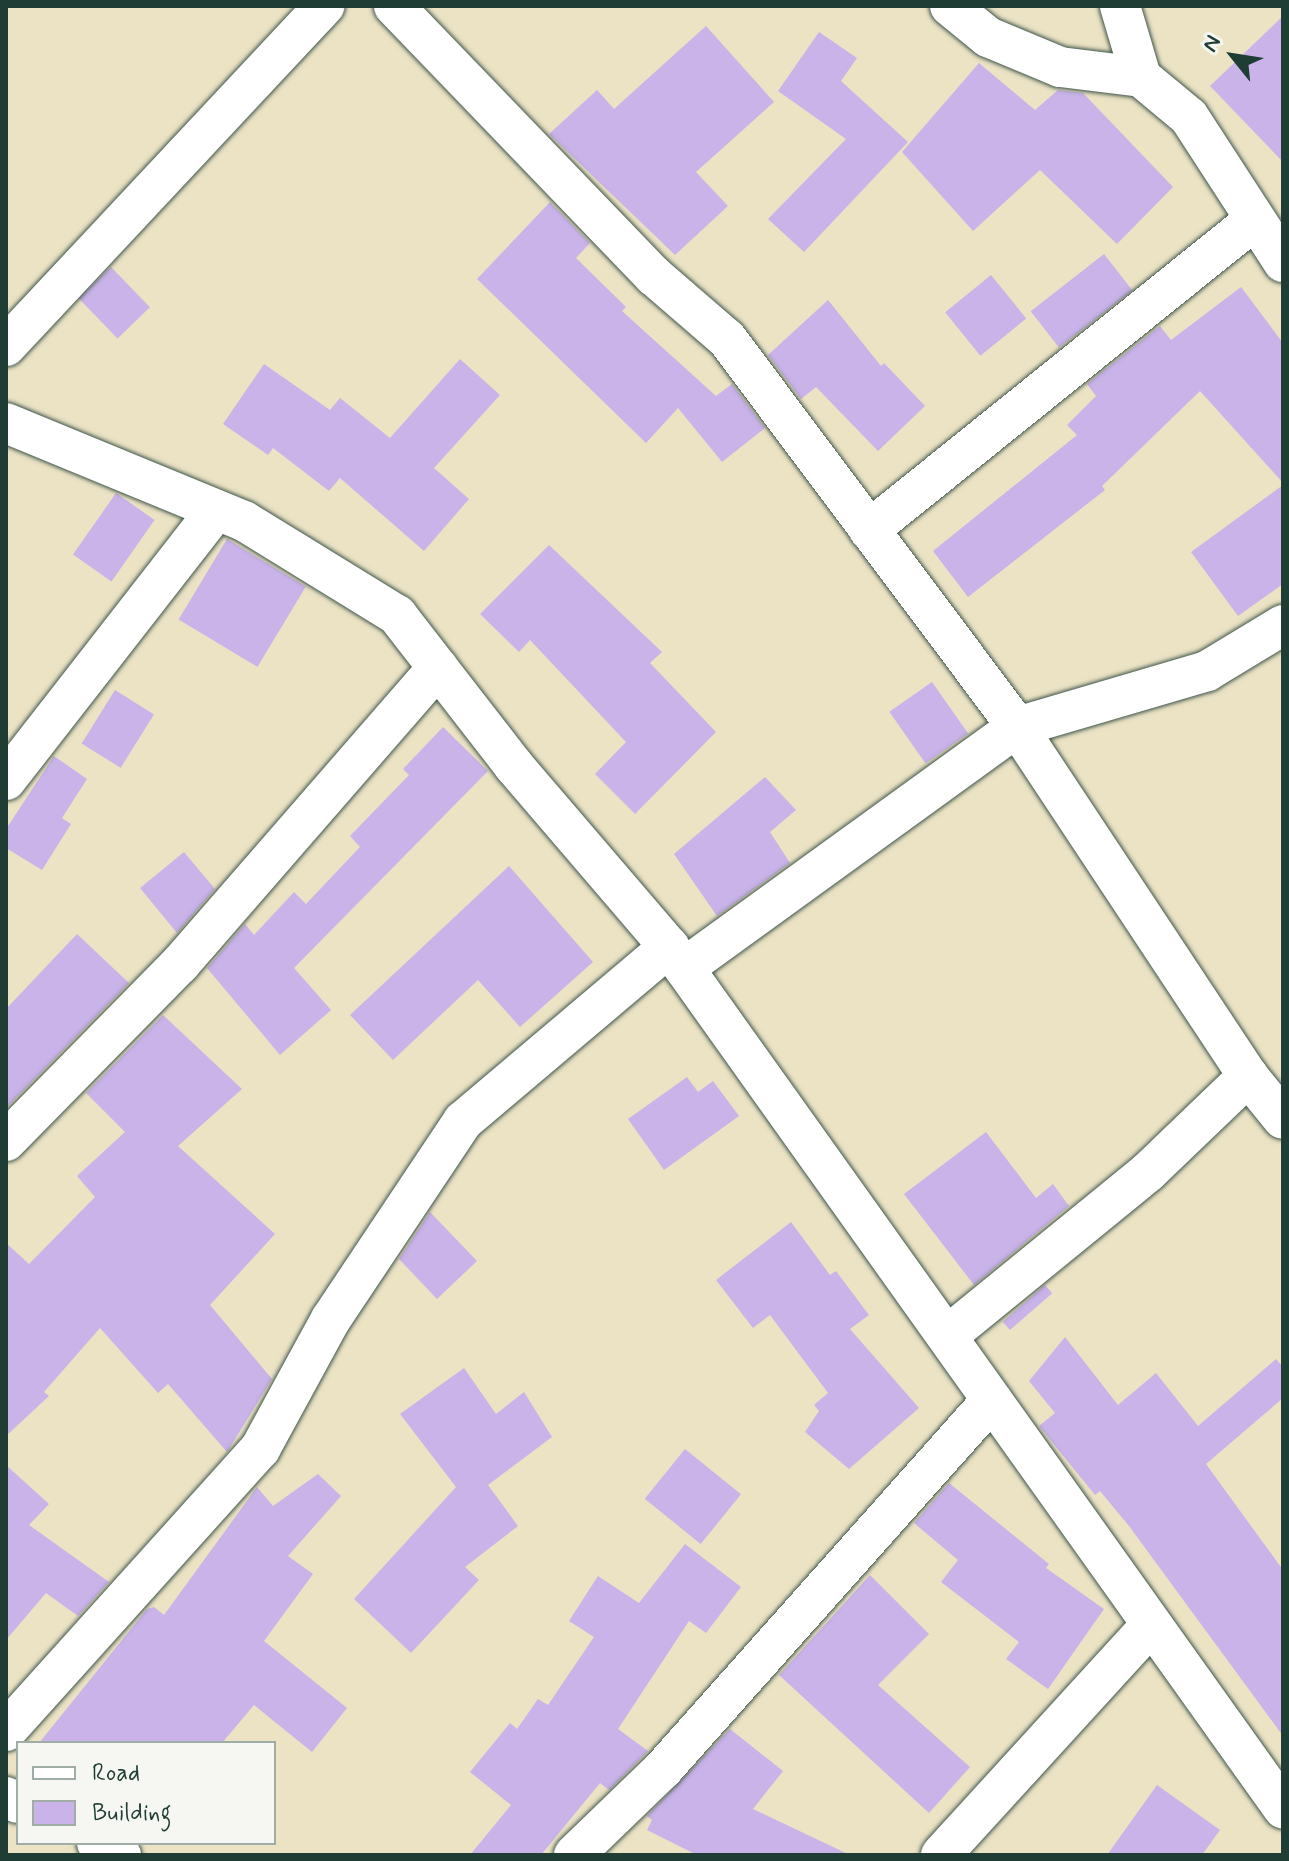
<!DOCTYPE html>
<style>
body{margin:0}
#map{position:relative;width:1289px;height:1861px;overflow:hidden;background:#ece3c5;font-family:Mynerve,sans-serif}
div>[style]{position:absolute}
.building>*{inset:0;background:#c9b3e8;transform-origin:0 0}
.roads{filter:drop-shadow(0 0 2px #3e564a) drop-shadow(0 0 2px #3e564a)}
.street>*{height:40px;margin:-20px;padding:0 20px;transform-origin:20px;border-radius:20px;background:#fff}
span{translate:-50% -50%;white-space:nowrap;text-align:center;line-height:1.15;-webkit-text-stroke:8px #f6f6f2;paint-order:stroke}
.frame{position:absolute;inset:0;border:8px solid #1f3d34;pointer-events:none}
.legend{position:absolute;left:16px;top:1741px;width:260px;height:104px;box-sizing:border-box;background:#f6f6f2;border:2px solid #a0aca6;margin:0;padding:10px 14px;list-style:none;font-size:24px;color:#1f3d34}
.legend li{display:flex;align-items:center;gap:16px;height:40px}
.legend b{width:40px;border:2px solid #a0aca6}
.north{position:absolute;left:1193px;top:16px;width:80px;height:80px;-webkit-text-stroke:6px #f6f6f2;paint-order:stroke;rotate:300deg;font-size:22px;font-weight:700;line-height:32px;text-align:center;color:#1f3d34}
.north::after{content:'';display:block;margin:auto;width:28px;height:36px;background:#1f3d34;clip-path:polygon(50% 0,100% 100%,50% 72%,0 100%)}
</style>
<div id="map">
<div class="building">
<div style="clip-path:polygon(1283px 16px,1283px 162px,1210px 86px)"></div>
<div style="clip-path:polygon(706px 26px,774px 102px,696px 172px,728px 206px,675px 255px,549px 134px,597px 90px,614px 109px)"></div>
<div style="clip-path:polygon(819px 32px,857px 58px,841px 81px,908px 142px,804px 252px,768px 219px,846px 139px,778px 91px)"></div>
<div style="clip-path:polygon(979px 63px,1035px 110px,1058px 90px,1083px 93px,1173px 187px,1117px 244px,1040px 170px,973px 231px,902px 152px)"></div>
<div style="clip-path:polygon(550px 202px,590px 243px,576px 258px,626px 307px,622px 311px,716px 396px,732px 384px,765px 428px,722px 462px,678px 408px,646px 443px,477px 279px)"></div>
<div style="left:1104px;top:254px;width:46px;height:93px;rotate:52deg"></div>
<div style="left:111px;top:267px;width:56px;height:45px;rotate:46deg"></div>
<div style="left:991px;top:275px;width:56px;height:59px;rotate:51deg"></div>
<div style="clip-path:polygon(1241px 287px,1283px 343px,1283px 483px,1200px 391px,1102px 486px,1105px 490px,968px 597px,933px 551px,1077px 435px,1067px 425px,1096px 396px,1087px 384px,1160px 326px,1171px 340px)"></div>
<div style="clip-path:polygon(828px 300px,881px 366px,884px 363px,925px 406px,878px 451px,816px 387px,801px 399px,768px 355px)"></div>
<div style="clip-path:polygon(460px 359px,500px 395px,434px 468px,469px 499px,424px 551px,340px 478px,329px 491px,273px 448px,268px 455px,223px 424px,264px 364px,330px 410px,340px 398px,390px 438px)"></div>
<div style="clip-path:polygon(1283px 485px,1283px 584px,1238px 616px,1191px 552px)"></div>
<div style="left:116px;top:493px;width:47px;height:75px;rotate:35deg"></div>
<div style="left:227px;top:539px;width:92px;height:94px;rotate:31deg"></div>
<div style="clip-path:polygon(549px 545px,662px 652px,650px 663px,716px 732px,635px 814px,595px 774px,626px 742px,530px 640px,519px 652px,480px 614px)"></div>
<div style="left:932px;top:682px;width:63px;height:52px;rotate:55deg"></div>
<div style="left:115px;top:690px;width:46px;height:63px;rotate:32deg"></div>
<div style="clip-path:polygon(443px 727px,488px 771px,294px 968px,331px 1010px,280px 1055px,207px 968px,245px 924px,254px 935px,294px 892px,306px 904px,360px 847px,350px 836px,409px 775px,403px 769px)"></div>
<div style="clip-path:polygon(54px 756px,87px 779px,62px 818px,71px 824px,42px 870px,6px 848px,6px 829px)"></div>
<div style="clip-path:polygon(765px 777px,796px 810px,770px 832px,790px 863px,717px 916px,674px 854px)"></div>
<div style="clip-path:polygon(184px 852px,215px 889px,177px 933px,140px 888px)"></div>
<div style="clip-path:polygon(509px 866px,593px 962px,520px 1027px,478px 980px,393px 1060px,350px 1015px)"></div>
<div style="clip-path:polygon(77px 934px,129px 983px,6px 1108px,6px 1009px)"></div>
<div style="clip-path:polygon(163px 1015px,242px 1089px,178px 1146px,275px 1234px,210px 1305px,272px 1379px,227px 1452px,168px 1384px,158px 1393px,100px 1328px,44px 1392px,49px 1396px,6px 1436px,6px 1243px,29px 1264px,95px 1197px,77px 1176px,125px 1132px,86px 1093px)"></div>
<div style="clip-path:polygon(687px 1077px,698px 1092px,713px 1081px,739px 1116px,664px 1170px,628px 1119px)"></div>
<div style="clip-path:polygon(986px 1132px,1036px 1198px,1053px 1184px,1069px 1206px,974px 1285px,904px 1194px)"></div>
<div style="clip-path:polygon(430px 1212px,477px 1261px,437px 1299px,399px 1259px)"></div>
<div style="clip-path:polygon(791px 1222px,830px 1275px,836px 1271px,869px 1315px,850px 1329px,919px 1408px,849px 1469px,805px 1432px,819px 1411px,814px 1405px,828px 1393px,770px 1315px,753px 1328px,716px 1280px)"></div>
<div style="left:1045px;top:1285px;width:11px;height:56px;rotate:49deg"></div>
<div style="clip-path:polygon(1065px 1337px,1118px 1405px,1156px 1373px,1198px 1426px,1276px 1359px,1283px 1367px,1283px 1398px,1206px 1464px,1283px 1570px,1283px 1736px,1129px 1526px,1100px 1491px,1095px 1495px,1039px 1426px,1055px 1413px,1029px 1381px)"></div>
<div style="clip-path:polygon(464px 1368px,496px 1414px,524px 1392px,552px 1437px,488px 1485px,518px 1526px,465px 1567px,479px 1580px,411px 1653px,354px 1599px,456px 1487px,400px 1414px)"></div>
<div style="left:685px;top:1449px;width:72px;height:64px;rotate:39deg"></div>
<div style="clip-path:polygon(6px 1465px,49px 1504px,29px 1525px,109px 1582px,78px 1616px,46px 1593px,6px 1640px)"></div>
<div style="clip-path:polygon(318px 1474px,341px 1496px,288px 1556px,313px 1574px,264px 1641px,347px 1708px,312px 1752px,254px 1705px,222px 1743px,39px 1743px,147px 1609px,154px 1607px,164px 1615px,257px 1487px,273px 1506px)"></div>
<div style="clip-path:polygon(949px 1483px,1049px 1564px,1046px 1568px,1104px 1609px,1048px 1689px,1006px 1659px,1019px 1642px,941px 1582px,958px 1560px,914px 1523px)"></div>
<div style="clip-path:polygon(685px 1544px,741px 1587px,706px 1633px,689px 1621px,618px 1729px,648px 1751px,609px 1790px,600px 1783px,541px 1855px,470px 1855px,511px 1805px,470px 1772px,510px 1723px,517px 1729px,538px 1699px,548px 1705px,594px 1637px,569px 1621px,598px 1576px,639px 1603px)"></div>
<div style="clip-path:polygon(870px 1575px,929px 1634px,878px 1685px,970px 1767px,929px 1813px,779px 1675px)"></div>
<div style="clip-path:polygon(730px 1729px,783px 1771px,753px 1809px,850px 1855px,697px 1855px,647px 1830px,652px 1820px,647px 1816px)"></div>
<div style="clip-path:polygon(1157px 1785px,1220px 1830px,1202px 1855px,1107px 1855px)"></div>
</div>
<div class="roads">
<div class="street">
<div style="left:394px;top:6px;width:375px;rotate:46.1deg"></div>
<div style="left:654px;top:276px;width:96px;rotate:40.8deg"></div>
<div style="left:727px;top:339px;width:484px;rotate:53.2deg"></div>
<div style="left:1017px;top:727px;width:419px;rotate:56.5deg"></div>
<div style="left:950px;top:6px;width:49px;rotate:39.2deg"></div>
<div style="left:988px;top:37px;width:78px;rotate:22.6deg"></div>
<div style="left:1060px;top:67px;width:82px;rotate:7deg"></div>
<div style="left:1120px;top:6px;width:74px;rotate:73.5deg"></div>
<div style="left:1141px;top:77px;width:62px;rotate:39.8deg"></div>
<div style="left:1189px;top:117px;width:173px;rotate:57deg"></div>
<div style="left:6px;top:346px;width:466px;rotate:-46.9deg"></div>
<div style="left:6px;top:423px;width:257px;rotate:22.4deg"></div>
<div style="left:244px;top:521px;width:180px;rotate:31.6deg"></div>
<div style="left:397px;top:615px;width:191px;rotate:52.2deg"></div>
<div style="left:514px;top:766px;width:238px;rotate:49.4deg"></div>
<div style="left:669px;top:947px;width:1058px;rotate:54.51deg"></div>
<div style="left:869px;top:530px;width:495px;rotate:-38.8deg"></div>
<div style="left:6px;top:780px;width:340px;rotate:-52.1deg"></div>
<div style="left:684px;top:968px;width:411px;rotate:-35.9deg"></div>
<div style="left:1017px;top:727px;width:198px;rotate:-16.4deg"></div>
<div style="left:1207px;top:671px;width:89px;rotate:-31.2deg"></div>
<div style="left:6px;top:1141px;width:248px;rotate:-45.5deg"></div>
<div style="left:180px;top:964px;width:393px;rotate:-49deg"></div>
<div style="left:947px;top:1336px;width:259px;rotate:-39.2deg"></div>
<div style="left:1148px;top:1172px;width:139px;rotate:-43.8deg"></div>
<div style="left:1248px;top:1076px;width:55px;rotate:50.9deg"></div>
<div style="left:6px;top:1731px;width:380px;rotate:-48deg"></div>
<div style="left:260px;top:1449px;width:148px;rotate:-61.4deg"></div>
<div style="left:331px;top:1319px;width:238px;rotate:-56.3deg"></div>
<div style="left:463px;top:1121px;width:270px;rotate:-40.2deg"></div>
<div style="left:6px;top:1797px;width:13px;rotate:27deg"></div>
<div style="left:97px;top:1843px;width:27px;rotate:27deg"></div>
<div style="left:574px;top:1855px;width:124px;rotate:-44deg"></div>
<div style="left:663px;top:1769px;width:494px;rotate:-48.3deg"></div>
<div style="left:941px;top:1855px;width:309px;rotate:-47.6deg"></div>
</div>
</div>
<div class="frame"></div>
<ul class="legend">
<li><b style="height:10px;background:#fff"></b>Road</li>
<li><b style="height:22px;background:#c9b3e8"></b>Building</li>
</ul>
<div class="north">N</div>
</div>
